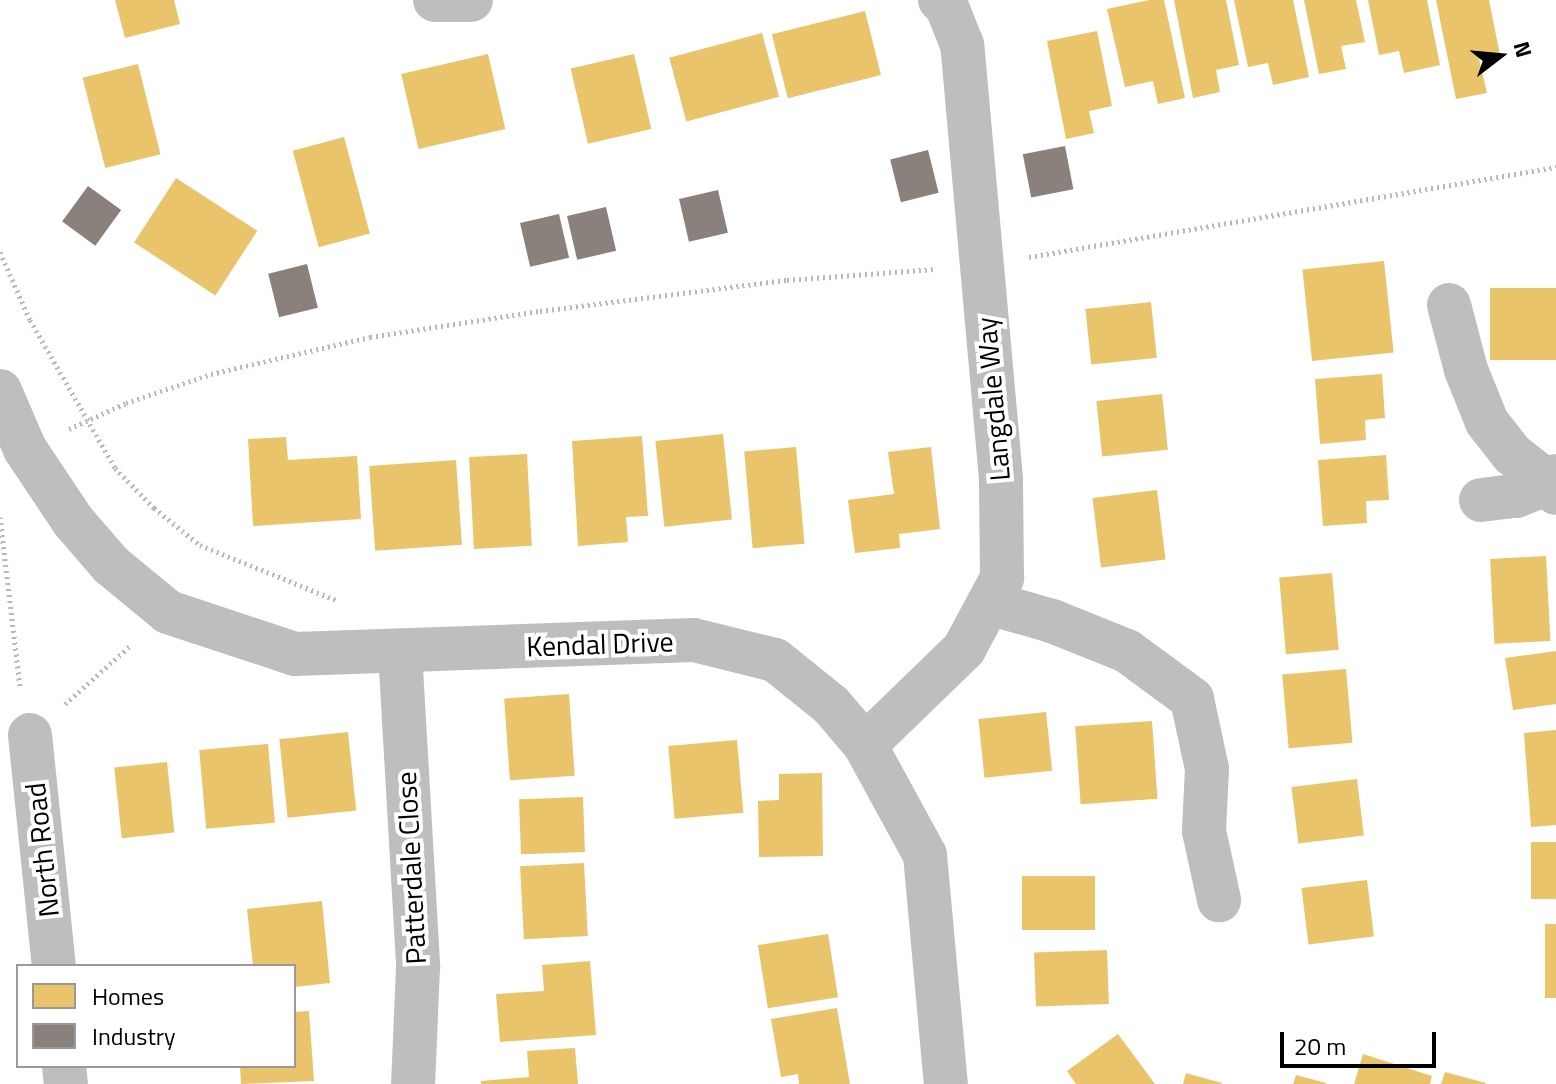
<!DOCTYPE html>
<style>
body{margin:0}
#map{position:relative;width:1556px;height:1084px;overflow:hidden;background:#fff;font-family:"Titillium Web",sans-serif}
div>[style]{position:absolute}
.homes>*{inset:0;background:#e9c46a;transform-origin:0 0}
.industry>*{inset:0;background:#8a817c;transform-origin:0 0}
.path>*{height:5px;margin-top:-2.5px;transform-origin:0;background:repeating-linear-gradient(90deg,#b9b9b9 0 2px,transparent 0 6px)}
.minor>*{height:44px;margin:-22px;padding:0 22px;transform-origin:22px;border-radius:22px;background:#bebebe}
span{translate:-50% -50%;white-space:nowrap;text-align:center;line-height:1.15;-webkit-text-stroke:8px #fff;paint-order:stroke}
.street-label{font-size:28px;color:#000}
.legend{position:absolute;left:16px;top:964px;width:280px;height:104px;box-sizing:border-box;background:#fff;border:2px solid #999;margin:0;padding:10px 14px;list-style:none;font-size:24px;color:#000}
.legend li{display:flex;align-items:center;gap:16px;height:40px}
.legend b{width:40px;border:2px solid #999}
.north{position:absolute;left:1460px;top:16px;width:80px;height:80px;-webkit-text-stroke:6px #fff;paint-order:stroke;rotate:74deg;font-size:22px;font-weight:700;line-height:32px;text-align:center;color:#000}
.north::after{content:'';display:block;margin:auto;width:28px;height:36px;background:#000;clip-path:polygon(50% 0,100% 100%,50% 72%,0 100%)}
.scale{position:absolute;left:1280px;top:1032px;width:156px;height:36px;box-sizing:border-box;border:4px solid #000;border-top:0;padding-left:10px;font-size:24px;line-height:28px;white-space:nowrap;color:#000;-webkit-text-stroke:6px #fff;paint-order:stroke}
</style>
<div id="map">
<div class="homes">
<div style="clip-path:polygon(115px 0,174px 0,180px 24px,125px 38px)"></div>
<div style="clip-path:polygon(1149px 0,1164px 0,1185px 98px,1158px 104px,1153px 81px,1125px 87px,1107px 9px)"></div>
<div style="clip-path:polygon(1174px 0,1226px 0,1239px 65px,1216px 70px,1220px 92px,1193px 98px)"></div>
<div style="clip-path:polygon(1234px 0,1293px 0,1309px 77px,1273px 85px,1268px 63px,1248px 67px)"></div>
<div style="clip-path:polygon(1304px 0,1356px 0,1365px 42px,1341px 46px,1346px 69px,1319px 74px)"></div>
<div style="clip-path:polygon(1368px 0,1427px 0,1440px 65px,1404px 73px,1399px 51px,1379px 55px)"></div>
<div style="clip-path:polygon(1436px 0,1489px 0,1500px 55px,1479px 59px,1487px 93px,1456px 99px)"></div>
<div style="left:865px;top:11px;width:66px;height:96px;rotate:76deg"></div>
<div style="clip-path:polygon(1097px 31px,1112px 106px,1089px 111px,1094px 133px,1066px 139px,1047px 41px)"></div>
<div style="left:762px;top:33px;width:66px;height:96px;rotate:75deg"></div>
<div style="left:488px;top:54px;width:77px;height:89px;rotate:77deg"></div>
<div style="left:634px;top:54px;width:77px;height:65px;rotate:77deg"></div>
<div style="left:138px;top:64px;width:93px;height:57px;rotate:76deg"></div>
<div style="left:344px;top:137px;width:100px;height:53px;rotate:75deg"></div>
<div style="left:176px;top:178px;width:97px;height:77px;rotate:33deg"></div>
<div style="left:1384px;top:261px;width:92px;height:82px;rotate:84deg"></div>
<div style="left:1556px;top:288px;width:72px;height:66px;rotate:90deg"></div>
<div style="left:1151px;top:302px;width:56px;height:66px;rotate:84deg"></div>
<div style="clip-path:polygon(1382px 374px,1385px 418px,1365px 420px,1366px 440px,1320px 444px,1315px 379px)"></div>
<div style="left:1162px;top:394px;width:56px;height:66px;rotate:84deg"></div>
<div style="left:723px;top:434px;width:86px;height:68px;rotate:84deg"></div>
<div style="clip-path:polygon(642px 436px,648px 516px,626px 517px,628px 542px,578px 546px,572px 441px)"></div>
<div style="clip-path:polygon(286px 437px,288px 460px,357px 456px,361px 519px,253px 526px,248px 439px)"></div>
<div style="left:796px;top:447px;width:97px;height:52px;rotate:85deg"></div>
<div style="clip-path:polygon(931px 447px,940px 529px,899px 534px,900px 548px,855px 553px,848px 500px,894px 494px,888px 452px)"></div>
<div style="left:527px;top:454px;width:92px;height:58px;rotate:87deg"></div>
<div style="clip-path:polygon(1386px 455px,1389px 500px,1366px 501px,1367px 523px,1323px 526px,1318px 460px)"></div>
<div style="left:456px;top:460px;width:85px;height:87px;rotate:86deg"></div>
<div style="left:1157px;top:490px;width:70px;height:65px;rotate:83deg"></div>
<div style="left:1546px;top:556px;width:85px;height:56px;rotate:87deg"></div>
<div style="left:1332px;top:573px;width:77px;height:53px;rotate:85deg"></div>
<div style="clip-path:polygon(1556px 651px,1556px 704px,1513px 710px,1505px 658px)"></div>
<div style="left:1346px;top:669px;width:74px;height:64px;rotate:85deg"></div>
<div style="left:569px;top:694px;width:82px;height:65px;rotate:86deg"></div>
<div style="left:1046px;top:712px;width:59px;height:68px;rotate:84deg"></div>
<div style="left:1152px;top:721px;width:78px;height:77px;rotate:86deg"></div>
<div style="clip-path:polygon(1556px 730px,1556px 825px,1531px 827px,1524px 733px)"></div>
<div style="left:348px;top:732px;width:79px;height:69px;rotate:84deg"></div>
<div style="left:737px;top:740px;width:73px;height:69px;rotate:85deg"></div>
<div style="left:268px;top:744px;width:79px;height:69px;rotate:85deg"></div>
<div style="left:167px;top:762px;width:71px;height:53px;rotate:84deg"></div>
<div style="clip-path:polygon(822px 773px,823px 856px,759px 857px,758px 801px,779px 800px,779px 774px)"></div>
<div style="left:1357px;top:779px;width:57px;height:66px;rotate:83deg"></div>
<div style="left:583px;top:797px;width:55px;height:64px;rotate:88deg"></div>
<div style="left:1556px;top:842px;width:57px;height:25px;rotate:90deg"></div>
<div style="left:584px;top:863px;width:73px;height:64px;rotate:87deg"></div>
<div style="left:1022px;top:876px;width:73px;height:54px"></div>
<div style="left:1367px;top:880px;width:57px;height:66px;rotate:83deg"></div>
<div style="clip-path:polygon(322px 901px,330px 983px,294px 987px,294px 966px,253px 966px,247px 909px)"></div>
<div style="left:1545px;top:924px;width:11px;height:74px"></div>
<div style="left:828px;top:934px;width:64px;height:71px;rotate:81deg"></div>
<div style="left:1107px;top:950px;width:54px;height:73px;rotate:88deg"></div>
<div style="clip-path:polygon(590px 961px,596px 1035px,500px 1042px,496px 994px,544px 991px,542px 965px)"></div>
<div style="clip-path:polygon(837px 1008px,850px 1084px,799px 1084px,798px 1074px,781px 1077px,771px 1019px)"></div>
<div style="clip-path:polygon(309px 1011px,314px 1081px,241px 1084px,240px 1066px,294px 1066px,294px 1012px)"></div>
<div style="clip-path:polygon(1118px 1034px,1155px 1084px,1076px 1084px,1067px 1071px)"></div>
<div style="clip-path:polygon(575px 1048px,578px 1084px,481px 1084px,481px 1081px,529px 1077px,527px 1051px)"></div>
<div style="clip-path:polygon(1363px 1054px,1432px 1076px,1430px 1084px,1354px 1084px)"></div>
<div style="clip-path:polygon(1445px 1072px,1486px 1083px,1485px 1084px,1441px 1084px)"></div>
<div style="clip-path:polygon(1186px 1073px,1222px 1083px,1222px 1084px,1183px 1084px)"></div>
<div style="clip-path:polygon(1296px 1075px,1326px 1083px,1326px 1084px,1293px 1084px)"></div>
</div>
<div class="industry">
<div style="left:1065px;top:146px;width:44px;height:43px;rotate:79deg"></div>
<div style="left:928px;top:150px;width:44px;height:39px;rotate:76deg"></div>
<div style="left:88px;top:186px;width:41px;height:44px;rotate:36deg"></div>
<div style="left:718px;top:190px;width:44px;height:40px;rotate:77deg"></div>
<div style="left:606px;top:207px;width:45px;height:40px;rotate:77deg"></div>
<div style="left:559px;top:214px;width:45px;height:40px;rotate:77deg"></div>
<div style="left:307px;top:264px;width:45px;height:40px;rotate:76deg"></div>
</div>
<div class="path">
<div style="left:0;top:252px;width:74px;rotate:66.2deg"></div>
<div style="left:30px;top:320px;width:171px;rotate:60.1deg"></div>
<div style="left:115px;top:468px;width:56px;rotate:45.7deg"></div>
<div style="left:154px;top:508px;width:59px;rotate:38.8deg"></div>
<div style="left:200px;top:545px;width:147px;rotate:22deg"></div>
<div style="left:1029px;top:257px;width:535px;rotate:-9.69deg"></div>
<div style="left:69px;top:429px;width:63px;rotate:-24.5deg"></div>
<div style="left:126px;top:403px;width:90px;rotate:-18.8deg"></div>
<div style="left:211px;top:374px;width:163px;rotate:-13.1deg"></div>
<div style="left:370px;top:337px;width:172px;rotate:-8.7deg"></div>
<div style="left:540px;top:311px;width:249px;rotate:-7.2deg"></div>
<div style="left:787px;top:280px;width:148px;rotate:-4.3deg"></div>
<div style="left:0;top:517px;width:172px;rotate:83.3deg"></div>
<div style="left:65px;top:704px;width:90px;rotate:-41.8deg"></div>
</div>
<div class="minor">
<div style="left:435px;top:0;width:36px"></div>
<div style="left:1449px;top:305px;width:67px;rotate:75.3deg"></div>
<div style="left:1466px;top:370px;width:56px;rotate:68deg"></div>
<div style="left:1487px;top:422px;width:41px;rotate:52deg"></div>
<div style="left:1512px;top:454px;width:47px;rotate:38.1deg"></div>
<div style="left:1549px;top:483px;width:12px;rotate:55deg"></div>
<div style="left:0;top:391px;width:63px;rotate:66.7deg"></div>
<div style="left:25px;top:449px;width:87px;rotate:56.3deg"></div>
<div style="left:73px;top:521px;width:58px;rotate:49.2deg"></div>
<div style="left:111px;top:565px;width:74px;rotate:39.5deg"></div>
<div style="left:168px;top:612px;width:134px;rotate:18.3deg"></div>
<div style="left:295px;top:654px;width:399px;rotate:-2deg"></div>
<div style="left:694px;top:640px;width:83px;rotate:13.9deg"></div>
<div style="left:775px;top:660px;width:72px;rotate:38.8deg"></div>
<div style="left:831px;top:705px;width:52px;rotate:49.6deg"></div>
<div style="left:865px;top:745px;width:125px;rotate:61.4deg"></div>
<div style="left:925px;top:855px;width:230px;rotate:84.8deg"></div>
<div style="left:1481px;top:500px;width:35px;rotate:-7deg"></div>
<div style="left:1516px;top:496px;width:35px;rotate:-22deg"></div>
<div style="left:1549px;top:483px;width:10px;rotate:-45deg"></div>
<div style="left:989px;top:603px;width:66px;rotate:15.9deg"></div>
<div style="left:1052px;top:621px;width:81px;rotate:21.8deg"></div>
<div style="left:1127px;top:651px;width:81px;rotate:36.4deg"></div>
<div style="left:1192px;top:699px;width:72px;rotate:77.9deg"></div>
<div style="left:1207px;top:769px;width:62px;rotate:92.8deg"></div>
<div style="left:1204px;top:831px;width:71px;rotate:77.7deg"></div>
<div style="left:400px;top:651px;width:317px;rotate:86.7deg"></div>
<div style="left:418px;top:967px;width:117px;rotate:92.4deg"></div>
<div style="left:30px;top:735px;width:232px;rotate:84.1deg"></div>
<div style="left:865px;top:745px;width:138px;rotate:-44.1deg"></div>
<div style="left:964px;top:649px;width:81px;rotate:-61.8deg"></div>
<div style="left:1002px;top:578px;width:99px;rotate:-90.6deg"></div>
<div style="left:1001px;top:479px;width:436px;rotate:-95.1deg"></div>
<div style="left:962px;top:45px;width:41px;rotate:-111.5deg"></div>
<div style="left:947px;top:7px;width:10px;rotate:-135deg"></div>
<div style="left:64px;top:1066px;width:18px;rotate:84deg"></div>
</div>
<div class="street-label">
<span style="left:993px;top:399px;rotate:-95deg">Langdale Way</span>
<span style="left:600px;top:644px;rotate:-2deg">Kendal Drive</span>
<span style="left:42px;top:850px;rotate:-96deg">North Road</span>
<span style="left:411px;top:868px;rotate:-93deg">Patterdale Close</span>
</div>
<ul class="legend">
<li><b style="height:22px;background:#e9c46a"></b>Homes</li>
<li><b style="height:22px;background:#8a817c"></b>Industry</li>
</ul>
<div class="north">N</div>
<div class="scale">20 m</div>
</div>
